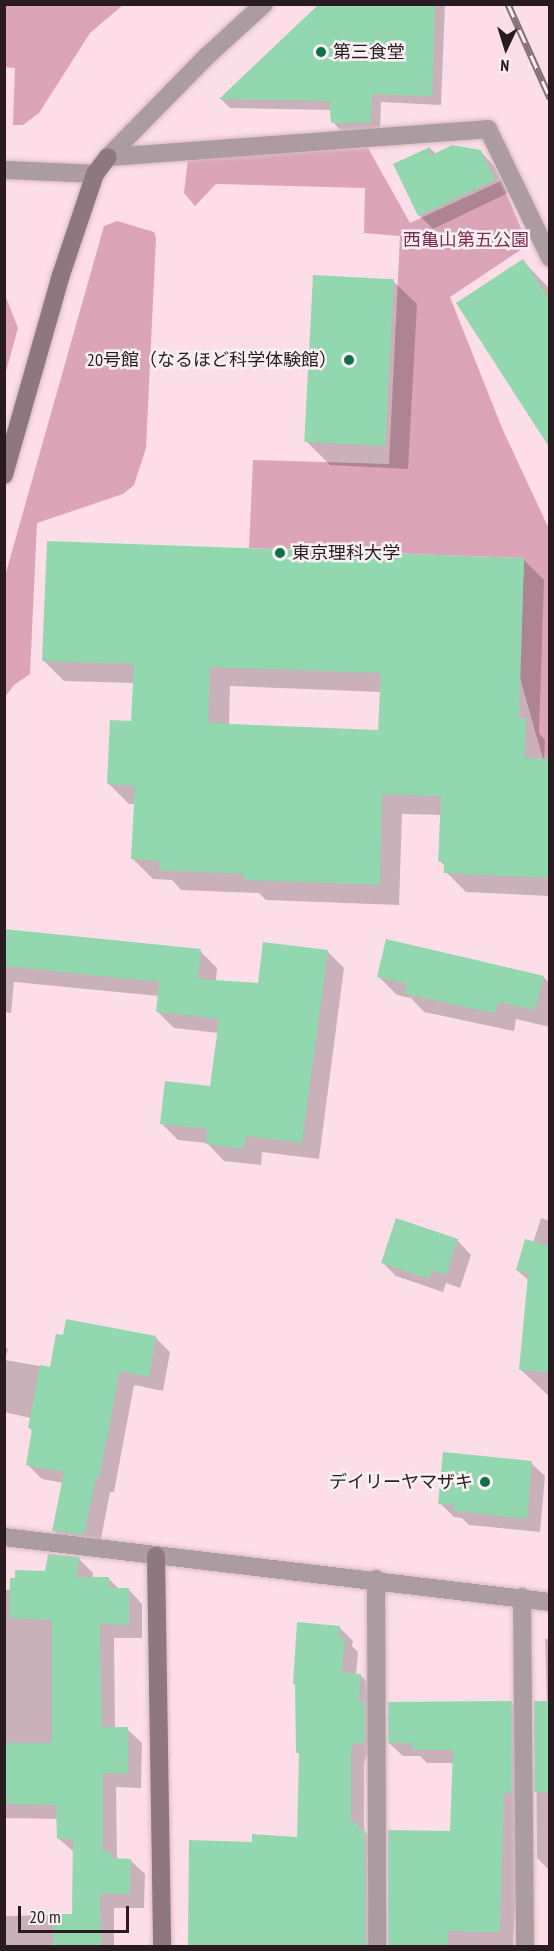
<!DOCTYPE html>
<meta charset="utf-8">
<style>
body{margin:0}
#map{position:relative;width:554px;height:1951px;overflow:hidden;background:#fddde7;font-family:"PT Sans Narrow","Noto Sans JP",sans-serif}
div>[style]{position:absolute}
.green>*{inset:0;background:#dba5b7}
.shadow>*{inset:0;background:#0003}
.building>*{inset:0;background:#91d8af;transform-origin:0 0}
.roads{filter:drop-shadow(0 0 2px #d7bac3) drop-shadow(0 0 2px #d7bac3)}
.street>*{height:18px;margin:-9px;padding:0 9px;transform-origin:9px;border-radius:9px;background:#ac9ba0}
.secondary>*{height:18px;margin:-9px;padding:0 9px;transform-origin:9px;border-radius:9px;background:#8f777f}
.rail>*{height:7px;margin-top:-3.5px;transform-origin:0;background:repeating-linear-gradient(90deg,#faf1f4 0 14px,#846f76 0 28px);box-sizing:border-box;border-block:2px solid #846f76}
.dots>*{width:16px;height:16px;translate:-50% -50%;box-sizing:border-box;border:3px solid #faf1f4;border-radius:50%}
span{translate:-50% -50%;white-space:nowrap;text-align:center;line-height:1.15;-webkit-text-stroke:5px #faf1f4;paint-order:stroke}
.poi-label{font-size:18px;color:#291b20}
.left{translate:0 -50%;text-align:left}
.right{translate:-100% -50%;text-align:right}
.park-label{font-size:18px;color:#802c50}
.frame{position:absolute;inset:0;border:6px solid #291b20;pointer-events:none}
.north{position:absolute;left:476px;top:18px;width:60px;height:60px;-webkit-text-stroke:4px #faf1f4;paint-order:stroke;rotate:184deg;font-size:16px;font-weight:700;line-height:24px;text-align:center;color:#291b20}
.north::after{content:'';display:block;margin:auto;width:21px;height:27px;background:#291b20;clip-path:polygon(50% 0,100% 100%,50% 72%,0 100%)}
.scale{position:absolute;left:18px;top:1906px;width:111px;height:27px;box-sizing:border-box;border:3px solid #291b20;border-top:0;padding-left:8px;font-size:18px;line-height:21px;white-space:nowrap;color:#291b20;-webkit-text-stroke:4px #faf1f4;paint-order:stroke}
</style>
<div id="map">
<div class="green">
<div style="clip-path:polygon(5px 4px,123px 5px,90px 33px,39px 113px,23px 125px,13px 125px,15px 68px,5px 67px)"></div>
<div style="clip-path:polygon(368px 148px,410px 223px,501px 181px,528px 245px,450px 297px,502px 428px,549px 529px,549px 759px,543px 759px,520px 678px,524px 558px,249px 548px,253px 460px,389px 464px,400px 236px,364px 233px,365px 188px,216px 184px,195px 206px,184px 193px,188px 159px)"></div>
<div style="clip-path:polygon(117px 221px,154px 232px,156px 238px,146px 448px,134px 485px,123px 494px,37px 523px,30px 674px,14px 685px,5px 697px,5px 576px,104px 226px)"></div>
<div style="clip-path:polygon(5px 295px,18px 328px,5px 375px,4px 295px)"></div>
</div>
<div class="shadow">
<div style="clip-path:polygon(321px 4px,445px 4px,441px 105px,381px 102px,380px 131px,342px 132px,333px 122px,331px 110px,230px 108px,221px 99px)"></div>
<div style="clip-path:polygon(430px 148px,436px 154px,480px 151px,494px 166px,508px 193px,433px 229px,419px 215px)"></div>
<div style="clip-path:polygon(523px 261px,550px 289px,550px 444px,458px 303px)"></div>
<div style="clip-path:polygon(393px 281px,417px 304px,408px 469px,330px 465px,306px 441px)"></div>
<div style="clip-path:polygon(evenodd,524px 560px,544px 580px,539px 733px,545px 740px,544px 761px,550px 761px,550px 896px,466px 892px,446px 872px,446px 867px,440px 861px,442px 815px,402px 814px,399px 905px,266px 900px,259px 893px,181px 890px,172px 880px,153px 879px,133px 859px,136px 804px,129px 804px,109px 784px,133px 722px,134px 683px,64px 681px,44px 661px,524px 560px,230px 686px,381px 692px,380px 731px,229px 726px,230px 686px)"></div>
<div style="clip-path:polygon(4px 931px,200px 951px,217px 968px,216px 981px,260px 985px,327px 951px,344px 968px,319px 1159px,262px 1152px,261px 1165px,224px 1161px,207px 1143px,178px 1140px,161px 1123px,211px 1088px,218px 1033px,174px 1028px,157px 1011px,159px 996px,14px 982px,11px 1013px,4px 1012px)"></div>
<div style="clip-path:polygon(379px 977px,543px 977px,550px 983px,550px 1027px,516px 1019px,514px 1031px,424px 1012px,411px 998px,397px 995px)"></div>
<div style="clip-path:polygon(541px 1218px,550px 1221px,550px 1397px,521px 1370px,529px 1281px,517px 1270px,533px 1243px)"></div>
<div style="clip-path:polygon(397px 1220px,458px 1241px,471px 1255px,460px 1288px,446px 1283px,443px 1292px,396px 1276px,382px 1262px)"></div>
<div style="clip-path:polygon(155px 1337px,170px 1352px,163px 1391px,134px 1385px,114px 1492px,110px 1492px,99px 1549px,69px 1546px,54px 1531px,64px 1483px,42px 1479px,27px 1464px,33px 1432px,30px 1428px,31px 1418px,4px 1412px,4px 1346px,8px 1349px,5px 1360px,51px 1368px)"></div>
<div style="clip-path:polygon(531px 1463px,545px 1476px,540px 1532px,469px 1525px,462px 1518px,454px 1517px,440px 1503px)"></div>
<div style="clip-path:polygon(79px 1559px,93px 1573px,92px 1579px,109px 1579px,119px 1589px,128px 1589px,142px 1604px,142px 1638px,114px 1638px,115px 1729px,127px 1729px,142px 1743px,141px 1788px,116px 1787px,117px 1860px,130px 1860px,145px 1874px,144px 1908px,114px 1908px,114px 1946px,4px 1946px,4px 1916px,73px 1915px,75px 1853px,58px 1838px,58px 1819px,4px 1818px,4px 1590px,11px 1590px)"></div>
<div style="clip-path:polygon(339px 1627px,353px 1641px,352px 1646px,358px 1652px,356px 1675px,360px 1675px,374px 1689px,378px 1756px,366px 1756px,364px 1766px,364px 1831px,378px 1844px,379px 1946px,189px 1946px,253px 1844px,299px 1838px,300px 1755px,297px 1752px)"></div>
<div style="clip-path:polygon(545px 1639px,550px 1639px,550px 1871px,537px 1858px,536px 1703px,547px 1702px)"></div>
<div style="clip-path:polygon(511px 1703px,525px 1716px,513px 1946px,390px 1946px,452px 1833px,454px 1763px,427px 1763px,420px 1756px,403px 1756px,389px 1743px)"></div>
</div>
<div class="building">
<div style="clip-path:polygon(319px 4px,435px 4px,432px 96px,372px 94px,371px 122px,331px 123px,329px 101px,219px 99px)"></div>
<div style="clip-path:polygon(452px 145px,481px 150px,495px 180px,418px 216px,393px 164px,430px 147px,430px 156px)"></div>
<div style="clip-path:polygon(523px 259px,549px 299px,549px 447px,456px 303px)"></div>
<div style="left:313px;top:275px;width:81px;height:167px;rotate:3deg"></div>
<div style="clip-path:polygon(evenodd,47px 541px,524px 558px,519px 718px,526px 718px,524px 758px,549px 759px,549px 878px,444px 873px,444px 861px,438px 862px,441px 796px,382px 794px,380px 885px,244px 880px,244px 874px,159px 870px,160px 861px,131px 859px,135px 786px,107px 784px,110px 720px,131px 721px,134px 664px,42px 661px,47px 541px,210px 667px,381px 673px,378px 730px,208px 723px,210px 667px)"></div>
<div style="clip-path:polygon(4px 929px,201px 949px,198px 979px,258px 983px,263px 942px,328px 950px,302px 1143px,246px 1136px,244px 1149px,206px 1144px,207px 1129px,160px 1124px,165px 1081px,210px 1086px,219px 1019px,156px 1012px,159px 982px,4px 966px)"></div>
<div style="clip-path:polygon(386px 939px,544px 976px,535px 1010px,498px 1002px,495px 1013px,404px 994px,407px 984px,377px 977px)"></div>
<div style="clip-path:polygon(396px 1218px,458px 1239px,446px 1275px,432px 1271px,429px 1279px,381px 1263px)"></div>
<div style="clip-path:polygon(525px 1239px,549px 1246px,549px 1372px,519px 1370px,528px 1275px,535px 1276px,516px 1270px)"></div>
<div style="clip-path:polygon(66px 1319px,156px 1336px,149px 1377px,120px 1371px,99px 1478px,96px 1478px,84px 1535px,52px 1531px,64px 1472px,26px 1465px,32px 1429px,28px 1428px,40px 1365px,50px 1367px,56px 1334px,63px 1335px)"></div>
<div style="clip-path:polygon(443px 1452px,532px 1461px,527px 1519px,453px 1511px,454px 1505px,438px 1504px)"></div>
<div style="clip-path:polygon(48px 1554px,80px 1557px,76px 1577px,109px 1577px,110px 1588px,129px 1588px,129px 1625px,100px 1624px,102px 1727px,128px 1727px,128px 1774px,103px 1773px,103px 1851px,111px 1852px,111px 1858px,131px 1859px,130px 1894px,100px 1894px,101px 1947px,53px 1947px,53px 1914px,72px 1914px,73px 1839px,57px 1839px,56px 1805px,4px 1804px,4px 1743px,52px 1743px,52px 1620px,9px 1618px,10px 1578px,15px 1578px,15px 1570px,45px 1571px)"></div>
<div style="clip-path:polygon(297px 1622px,340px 1626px,339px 1637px,345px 1637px,342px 1672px,361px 1674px,359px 1702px,365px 1702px,365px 1743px,353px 1744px,351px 1752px,351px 1823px,358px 1823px,358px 1829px,365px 1829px,366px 1947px,188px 1947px,189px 1840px,252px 1842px,252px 1834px,297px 1837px,299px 1753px,296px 1753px,295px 1685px,293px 1684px)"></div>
<div style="clip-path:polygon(512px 1701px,512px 1793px,504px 1793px,500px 1932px,448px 1931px,448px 1947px,388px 1947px,388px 1830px,450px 1831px,453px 1750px,412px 1750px,412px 1743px,388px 1743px,388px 1702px)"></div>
<div style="left:534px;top:1701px;width:15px;height:91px"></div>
</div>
<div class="roads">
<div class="street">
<div style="left:108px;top:157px;width:381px;rotate:-4.2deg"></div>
<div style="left:488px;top:129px;width:143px;rotate:64.3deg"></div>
<div style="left:108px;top:157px;width:141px;rotate:-45.6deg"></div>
<div style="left:207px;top:56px;width:77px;rotate:-42.4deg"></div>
<div style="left:4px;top:170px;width:91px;rotate:2.5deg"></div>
<div style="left:4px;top:1537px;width:550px;rotate:6.79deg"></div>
<div style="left:376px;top:1579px;width:367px;rotate:89.8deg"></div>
<div style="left:522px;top:1597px;width:349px;rotate:89.5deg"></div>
</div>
<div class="secondary">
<div style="left:4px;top:475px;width:208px;rotate:-74.1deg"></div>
<div style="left:61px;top:275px;width:107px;rotate:-71.4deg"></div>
<div style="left:95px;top:174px;width:21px;rotate:-53deg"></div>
<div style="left:156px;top:1556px;width:390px;rotate:89.1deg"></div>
</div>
</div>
<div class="rail">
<div style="left:508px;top:4px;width:103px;rotate:65.9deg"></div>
</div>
<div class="dots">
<div style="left:321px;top:52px;background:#0e7148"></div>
<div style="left:349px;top:360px;background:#0e7148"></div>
<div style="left:280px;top:553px;background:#0e7148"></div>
<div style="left:485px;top:1482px;background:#0e7148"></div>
</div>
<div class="poi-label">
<span class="left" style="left:333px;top:52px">第三食堂</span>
<span class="right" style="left:337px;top:360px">20号館（なるほど科学体験館）</span>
<span class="left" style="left:292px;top:553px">東京理科大学</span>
<span class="right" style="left:473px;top:1482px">デイリーヤマザキ</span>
</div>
<div class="park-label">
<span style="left:466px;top:240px">西亀山第五公園</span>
</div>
<div class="frame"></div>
<div class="north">N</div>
<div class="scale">20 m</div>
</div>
